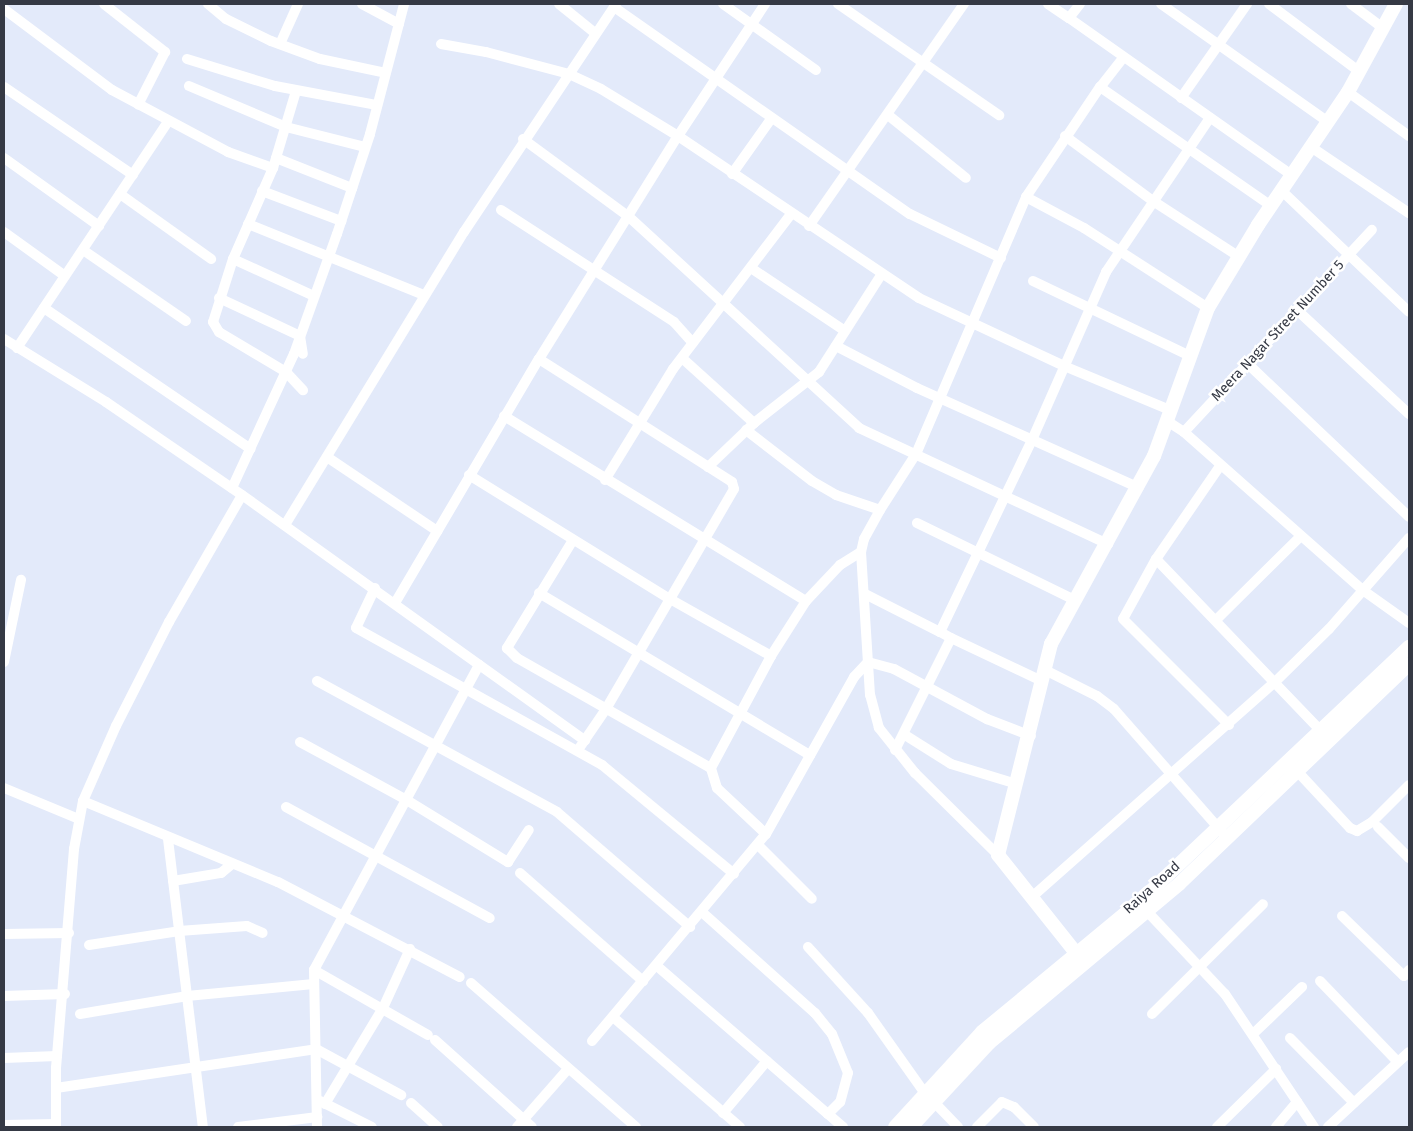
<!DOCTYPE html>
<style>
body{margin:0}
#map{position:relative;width:1413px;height:1131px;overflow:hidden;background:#e3eafa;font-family:"Fira Sans",sans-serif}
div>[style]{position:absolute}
.street>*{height:10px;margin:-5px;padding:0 5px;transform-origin:5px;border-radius:5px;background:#fff}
.secondary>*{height:14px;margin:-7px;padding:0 7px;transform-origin:7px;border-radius:7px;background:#fff}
span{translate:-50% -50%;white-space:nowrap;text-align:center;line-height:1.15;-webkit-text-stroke:5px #fff;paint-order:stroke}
.street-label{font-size:14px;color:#353944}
.frame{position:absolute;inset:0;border:5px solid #353944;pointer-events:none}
</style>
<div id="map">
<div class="street">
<div style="left:104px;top:4px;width:78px;rotate:38.2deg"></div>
<div style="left:165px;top:52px;width:59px;rotate:117deg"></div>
<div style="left:208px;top:4px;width:23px;rotate:40deg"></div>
<div style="left:226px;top:19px;width:50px;rotate:26.1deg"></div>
<div style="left:271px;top:41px;width:52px;rotate:20.2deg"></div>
<div style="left:320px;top:59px;width:67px;rotate:12deg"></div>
<div style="left:362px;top:4px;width:42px;rotate:28.4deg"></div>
<div style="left:559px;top:4px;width:46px;rotate:38.9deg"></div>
<div style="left:723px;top:4px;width:114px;rotate:35.4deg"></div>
<div style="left:838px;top:4px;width:196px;rotate:34.6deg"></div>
<div style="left:1048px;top:4px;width:25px;rotate:34deg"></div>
<div style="left:1080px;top:4px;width:18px;rotate:128deg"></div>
<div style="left:1069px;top:18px;width:274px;rotate:35.2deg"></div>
<div style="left:1161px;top:4px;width:204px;rotate:35.2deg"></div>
<div style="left:1269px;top:4px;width:114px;rotate:36.8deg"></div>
<div style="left:1351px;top:4px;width:40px;rotate:37deg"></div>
<div style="left:614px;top:7px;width:361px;rotate:35deg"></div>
<div style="left:910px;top:214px;width:101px;rotate:25.8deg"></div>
<div style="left:4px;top:9px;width:135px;rotate:36.9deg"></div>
<div style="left:112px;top:90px;width:132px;rotate:28.1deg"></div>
<div style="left:228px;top:152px;width:48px;rotate:19.6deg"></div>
<div style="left:280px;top:44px;width:44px;rotate:-65.8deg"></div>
<div style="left:441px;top:44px;width:46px;rotate:10.1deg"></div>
<div style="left:486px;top:52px;width:86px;rotate:14.8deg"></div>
<div style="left:569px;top:74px;width:35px;rotate:25deg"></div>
<div style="left:601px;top:89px;width:90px;rotate:31.4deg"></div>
<div style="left:678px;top:136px;width:290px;rotate:33.9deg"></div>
<div style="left:919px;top:298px;width:160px;rotate:25.1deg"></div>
<div style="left:1064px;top:366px;width:115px;rotate:22.5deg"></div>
<div style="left:1123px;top:58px;width:37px;rotate:128deg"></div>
<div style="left:1100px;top:87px;width:208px;rotate:34.8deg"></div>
<div style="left:187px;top:59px;width:92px;rotate:17.1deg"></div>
<div style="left:275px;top:86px;width:104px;rotate:10.6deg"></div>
<div style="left:189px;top:86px;width:105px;rotate:22.9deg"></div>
<div style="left:286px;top:127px;width:81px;rotate:14.2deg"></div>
<div style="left:4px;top:87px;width:156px;rotate:34.3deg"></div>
<div style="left:296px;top:91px;width:80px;rotate:106.6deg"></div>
<div style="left:273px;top:168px;width:99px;rotate:113.7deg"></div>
<div style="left:233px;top:259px;width:66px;rotate:107.6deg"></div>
<div style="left:213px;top:322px;width:12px;rotate:59deg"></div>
<div style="left:219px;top:332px;width:78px;rotate:30.8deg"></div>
<div style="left:286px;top:372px;width:25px;rotate:47deg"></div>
<div style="left:1348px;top:92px;width:75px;rotate:35.8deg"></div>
<div style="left:1181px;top:98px;width:115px;rotate:-54.9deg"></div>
<div style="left:888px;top:115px;width:100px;rotate:38.9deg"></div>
<div style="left:1065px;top:136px;width:109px;rotate:36.5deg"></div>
<div style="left:1153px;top:201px;width:101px;rotate:32.9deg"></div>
<div style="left:523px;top:139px;width:130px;rotate:36.3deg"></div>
<div style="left:628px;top:216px;width:314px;rotate:42.5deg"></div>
<div style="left:859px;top:428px;width:275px;rotate:25deg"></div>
<div style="left:1311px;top:147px;width:118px;rotate:34deg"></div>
<div style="left:4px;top:158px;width:117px;rotate:35.6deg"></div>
<div style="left:276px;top:158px;width:82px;rotate:21.5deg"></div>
<div style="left:732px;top:174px;width:67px;rotate:-54.7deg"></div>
<div style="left:262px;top:191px;width:85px;rotate:20.8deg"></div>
<div style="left:1282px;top:191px;width:175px;rotate:43.6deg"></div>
<div style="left:120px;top:194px;width:112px;rotate:35.5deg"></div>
<div style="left:1026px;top:197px;width:66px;rotate:28.1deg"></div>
<div style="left:1084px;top:228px;width:148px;rotate:32.8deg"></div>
<div style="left:501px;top:210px;width:206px;rotate:32.9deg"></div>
<div style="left:674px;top:322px;width:28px;rotate:48deg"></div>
<div style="left:248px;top:224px;width:190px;rotate:22deg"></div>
<div style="left:809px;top:226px;width:271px;rotate:-55.1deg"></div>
<div style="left:4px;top:232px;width:75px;rotate:35.8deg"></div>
<div style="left:83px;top:250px;width:125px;rotate:34.6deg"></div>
<div style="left:233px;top:259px;width:89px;rotate:24.6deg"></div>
<div style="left:751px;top:268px;width:113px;rotate:33.8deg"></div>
<div style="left:1033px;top:281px;width:174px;rotate:25.5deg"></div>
<div style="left:219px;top:298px;width:89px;rotate:25.1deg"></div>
<div style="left:300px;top:336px;width:18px;rotate:81deg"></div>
<div style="left:44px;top:308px;width:250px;rotate:34.3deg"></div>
<div style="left:1297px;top:310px;width:153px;rotate:42.9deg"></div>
<div style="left:4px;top:339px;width:120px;rotate:31.7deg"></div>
<div style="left:106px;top:402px;width:165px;rotate:34.4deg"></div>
<div style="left:242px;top:495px;width:422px;rotate:35.6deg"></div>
<div style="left:836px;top:346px;width:91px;rotate:27.4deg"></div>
<div style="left:917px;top:388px;width:243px;rotate:24.2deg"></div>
<div style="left:17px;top:348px;width:272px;rotate:-56.3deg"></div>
<div style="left:682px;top:358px;width:97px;rotate:42.1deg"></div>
<div style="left:539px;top:359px;width:229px;rotate:32.5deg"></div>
<div style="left:732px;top:482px;width:7px;rotate:74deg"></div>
<div style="left:734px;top:489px;width:255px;rotate:120.2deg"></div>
<div style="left:606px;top:709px;width:50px;rotate:124.3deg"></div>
<div style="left:1248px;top:364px;width:222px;rotate:43.5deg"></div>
<div style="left:504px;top:416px;width:354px;rotate:31.5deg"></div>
<div style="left:1167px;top:421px;width:20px;rotate:33deg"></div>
<div style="left:1184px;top:432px;width:240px;rotate:41.5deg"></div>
<div style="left:1364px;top:591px;width:55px;rotate:35.4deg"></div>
<div style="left:746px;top:430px;width:83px;rotate:37.7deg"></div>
<div style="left:812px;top:481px;width:28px;rotate:30deg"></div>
<div style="left:836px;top:495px;width:46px;rotate:18.8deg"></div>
<div style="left:1184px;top:432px;width:276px;rotate:-47.1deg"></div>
<div style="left:327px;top:457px;width:133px;rotate:33.9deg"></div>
<div style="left:1220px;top:466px;width:113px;rotate:124.5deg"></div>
<div style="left:1156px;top:559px;width:68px;rotate:118.8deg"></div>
<div style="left:1123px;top:619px;width:150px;rotate:45deg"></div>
<div style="left:708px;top:467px;width:64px;rotate:-43.7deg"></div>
<div style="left:754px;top:423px;width:83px;rotate:-38.1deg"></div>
<div style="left:819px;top:372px;width:115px;rotate:-57.4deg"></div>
<div style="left:469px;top:475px;width:236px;rotate:31.7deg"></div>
<div style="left:670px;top:599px;width:116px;rotate:29.4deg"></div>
<div style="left:605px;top:480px;width:130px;rotate:-58.5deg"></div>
<div style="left:673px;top:369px;width:195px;rotate:-52.7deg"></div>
<div style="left:232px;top:488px;width:148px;rotate:-65.2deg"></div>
<div style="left:294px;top:354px;width:127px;rotate:-70.3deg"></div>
<div style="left:337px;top:234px;width:105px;rotate:-71.7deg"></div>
<div style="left:370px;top:134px;width:134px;rotate:-75.3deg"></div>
<div style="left:917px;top:523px;width:176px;rotate:26deg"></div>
<div style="left:285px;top:525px;width:343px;rotate:-58.6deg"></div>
<div style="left:464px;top:232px;width:274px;rotate:-56.3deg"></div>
<div style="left:573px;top:540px;width:127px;rotate:121.4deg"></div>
<div style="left:507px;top:648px;width:14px;rotate:45deg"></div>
<div style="left:517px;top:658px;width:223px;rotate:29.6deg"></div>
<div style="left:1156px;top:559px;width:237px;rotate:46.2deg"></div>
<div style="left:375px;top:588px;width:44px;rotate:115.4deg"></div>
<div style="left:356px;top:628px;width:282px;rotate:29.1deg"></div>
<div style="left:602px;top:765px;width:171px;rotate:39.5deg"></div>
<div style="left:539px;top:593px;width:316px;rotate:30.9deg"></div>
<div style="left:865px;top:594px;width:84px;rotate:26.9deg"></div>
<div style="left:395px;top:603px;width:283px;rotate:-59.5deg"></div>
<div style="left:539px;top:359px;width:263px;rotate:-58.1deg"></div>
<div style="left:678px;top:136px;width:158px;rotate:-56.6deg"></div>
<div style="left:1216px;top:620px;width:118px;rotate:-44.7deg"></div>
<div style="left:951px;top:638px;width:101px;rotate:25.3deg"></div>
<div style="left:4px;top:662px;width:84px;rotate:-78.3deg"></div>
<div style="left:1045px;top:670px;width:58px;rotate:26.6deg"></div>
<div style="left:1097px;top:696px;width:21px;rotate:37deg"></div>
<div style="left:1114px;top:709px;width:164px;rotate:48.7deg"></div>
<div style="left:317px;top:681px;width:273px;rotate:28.6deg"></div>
<div style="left:557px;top:812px;width:176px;rotate:40.8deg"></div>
<div style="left:905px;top:735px;width:54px;rotate:32.2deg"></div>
<div style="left:951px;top:764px;width:69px;rotate:16.9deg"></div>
<div style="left:300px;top:742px;width:119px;rotate:28.5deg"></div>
<div style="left:405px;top:799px;width:121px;rotate:31.5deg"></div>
<div style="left:508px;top:862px;width:38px;rotate:-57deg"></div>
<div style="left:895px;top:750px;width:125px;rotate:-63.4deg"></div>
<div style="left:951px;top:638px;width:13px;rotate:-151deg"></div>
<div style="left:940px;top:632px;width:213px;rotate:-64.4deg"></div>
<div style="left:1032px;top:440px;width:184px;rotate:-66.2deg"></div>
<div style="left:1106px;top:272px;width:186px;rotate:-56deg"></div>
<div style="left:1297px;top:771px;width:78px;rotate:47.1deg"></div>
<div style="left:1350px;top:828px;width:8px;rotate:23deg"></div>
<div style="left:1357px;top:831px;width:17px;rotate:-31deg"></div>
<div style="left:1372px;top:822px;width:52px;rotate:-45deg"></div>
<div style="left:4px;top:788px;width:81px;rotate:22.5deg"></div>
<div style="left:83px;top:801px;width:211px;rotate:22.6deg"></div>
<div style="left:278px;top:882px;width:205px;rotate:27.6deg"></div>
<div style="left:286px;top:807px;width:232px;rotate:28.6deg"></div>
<div style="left:1378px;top:827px;width:44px;rotate:45deg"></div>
<div style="left:766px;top:834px;width:67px;rotate:-136.8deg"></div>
<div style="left:717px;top:788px;width:21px;rotate:-107deg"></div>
<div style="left:711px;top:768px;width:127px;rotate:-61.8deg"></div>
<div style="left:771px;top:656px;width:65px;rotate:-57.5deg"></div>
<div style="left:806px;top:601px;width:50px;rotate:-46.6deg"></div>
<div style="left:840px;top:565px;width:25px;rotate:-32deg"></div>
<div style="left:168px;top:839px;width:290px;rotate:83.1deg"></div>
<div style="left:758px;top:845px;width:76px;rotate:45deg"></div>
<div style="left:998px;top:855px;width:117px;rotate:-135.3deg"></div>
<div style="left:915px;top:773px;width:58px;rotate:-128.7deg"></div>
<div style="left:879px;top:728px;width:34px;rotate:-105deg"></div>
<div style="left:870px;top:695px;width:143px;rotate:-93.6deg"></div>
<div style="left:861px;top:552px;width:13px;rotate:-77deg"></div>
<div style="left:864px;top:539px;width:33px;rotate:-61deg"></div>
<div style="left:880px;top:510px;width:67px;rotate:-57.3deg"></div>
<div style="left:916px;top:454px;width:280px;rotate:-66.8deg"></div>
<div style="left:1026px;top:197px;width:133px;rotate:-56.1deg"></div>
<div style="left:520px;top:873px;width:164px;rotate:41.3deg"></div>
<div style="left:173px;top:881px;width:49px;rotate:-9.5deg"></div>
<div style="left:221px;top:873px;width:14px;rotate:-39deg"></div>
<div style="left:1033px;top:896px;width:324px;rotate:-41.5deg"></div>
<div style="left:1276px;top:681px;width:74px;rotate:-44.5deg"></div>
<div style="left:1329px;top:629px;width:121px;rotate:-48.7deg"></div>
<div style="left:1142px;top:906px;width:121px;rotate:46.7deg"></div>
<div style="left:1225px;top:994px;width:160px;rotate:56.2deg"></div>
<div style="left:703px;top:913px;width:150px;rotate:41.8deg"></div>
<div style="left:815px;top:1013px;width:27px;rotate:51deg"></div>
<div style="left:832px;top:1034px;width:42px;rotate:67.7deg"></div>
<div style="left:848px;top:1073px;width:30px;rotate:105deg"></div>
<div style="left:840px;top:1102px;width:17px;rotate:135deg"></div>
<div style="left:828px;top:1114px;width:20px;rotate:41deg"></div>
<div style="left:1342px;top:916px;width:86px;rotate:44.1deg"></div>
<div style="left:1404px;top:976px;width:8px;rotate:-50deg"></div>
<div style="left:4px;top:934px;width:65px;rotate:-0.9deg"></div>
<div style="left:89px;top:945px;width:91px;rotate:-8.8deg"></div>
<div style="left:179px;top:931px;width:68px;rotate:-4.2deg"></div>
<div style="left:247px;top:926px;width:17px;rotate:24deg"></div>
<div style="left:808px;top:947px;width:89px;rotate:47.7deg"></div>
<div style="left:868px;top:1013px;width:97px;rotate:54.7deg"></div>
<div style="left:657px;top:966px;width:226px;rotate:40.9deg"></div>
<div style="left:314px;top:970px;width:131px;rotate:29.7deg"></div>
<div style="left:1320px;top:981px;width:112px;rotate:46.1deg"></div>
<div style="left:471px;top:983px;width:219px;rotate:41.1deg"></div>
<div style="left:4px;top:996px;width:61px;rotate:-1.9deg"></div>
<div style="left:80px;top:1014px;width:109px;rotate:-9.5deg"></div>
<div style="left:187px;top:996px;width:127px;rotate:-5.4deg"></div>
<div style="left:1152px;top:1014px;width:156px;rotate:-44.7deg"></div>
<div style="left:613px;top:1017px;width:168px;rotate:40.9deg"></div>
<div style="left:1253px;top:1034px;width:68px;rotate:-43.8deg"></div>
<div style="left:1290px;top:1038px;width:91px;rotate:45.4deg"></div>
<div style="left:435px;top:1040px;width:130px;rotate:41.9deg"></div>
<div style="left:592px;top:1041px;width:270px;rotate:-50deg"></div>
<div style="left:766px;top:834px;width:180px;rotate:-60.7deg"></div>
<div style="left:854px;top:677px;width:21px;rotate:-47deg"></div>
<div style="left:868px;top:662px;width:27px;rotate:15deg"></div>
<div style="left:894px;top:669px;width:106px;rotate:28.3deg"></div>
<div style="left:987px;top:719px;width:47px;rotate:21.1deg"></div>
<div style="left:4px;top:1058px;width:53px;rotate:-2.2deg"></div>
<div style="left:56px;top:1088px;width:263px;rotate:-8.5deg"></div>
<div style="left:316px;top:1049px;width:97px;rotate:28.4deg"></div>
<div style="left:320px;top:1101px;width:58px;rotate:26.6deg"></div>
<div style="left:933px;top:1101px;width:36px;rotate:46deg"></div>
<div style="left:411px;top:1103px;width:36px;rotate:42deg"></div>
<div style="left:325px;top:1104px;width:112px;rotate:-58.9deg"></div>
<div style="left:383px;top:1008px;width:65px;rotate:-65.4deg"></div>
<div style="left:723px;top:1113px;width:68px;rotate:-49.8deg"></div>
<div style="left:4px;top:1125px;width:52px;rotate:-1.1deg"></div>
<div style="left:56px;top:1127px;width:59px;rotate:-90deg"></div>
<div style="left:56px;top:1068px;width:220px;rotate:-85.3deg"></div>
<div style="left:74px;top:849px;width:49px;rotate:-79.4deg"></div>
<div style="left:83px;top:801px;width:82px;rotate:-66.3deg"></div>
<div style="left:116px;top:726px;width:117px;rotate:-63deg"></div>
<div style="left:169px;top:622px;width:146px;rotate:-60.1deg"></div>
<div style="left:238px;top:1127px;width:80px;rotate:-7.2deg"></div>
<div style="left:317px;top:1127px;width:157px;rotate:-91.1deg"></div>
<div style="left:314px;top:970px;width:347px;rotate:-61.6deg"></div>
<div style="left:517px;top:1127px;width:77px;rotate:-48.7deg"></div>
<div style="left:977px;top:1127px;width:35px;rotate:-45deg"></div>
<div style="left:1002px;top:1102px;width:13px;rotate:23deg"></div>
<div style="left:1014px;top:1107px;width:28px;rotate:45deg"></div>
<div style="left:1217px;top:1127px;width:83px;rotate:-44.5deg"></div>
<div style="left:1276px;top:1127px;width:33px;rotate:-50deg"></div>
<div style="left:1328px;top:1127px;width:110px;rotate:-42.8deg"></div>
</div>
<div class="secondary">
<div style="left:1084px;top:963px;width:138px;rotate:-128.5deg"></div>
<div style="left:998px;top:855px;width:218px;rotate:-75.9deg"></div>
<div style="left:1051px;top:644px;width:214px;rotate:-61.3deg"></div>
<div style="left:1154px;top:456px;width:158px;rotate:-70deg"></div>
<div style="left:1208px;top:308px;width:97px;rotate:-58.9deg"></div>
<div style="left:1258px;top:225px;width:161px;rotate:-55.9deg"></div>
<div style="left:1348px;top:92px;width:100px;rotate:-61.4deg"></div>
<div style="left:895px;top:1127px;width:129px;rotate:-47.5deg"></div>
<div style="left:982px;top:1032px;width:202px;rotate:-39.6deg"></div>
<div style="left:1138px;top:903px;width:373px;rotate:-43.4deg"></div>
<div style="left:911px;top:1127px;width:115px;rotate:-47.1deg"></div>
<div style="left:989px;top:1043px;width:248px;rotate:-39.9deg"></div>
<div style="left:1179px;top:884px;width:318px;rotate:-43.7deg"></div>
</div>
<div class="street-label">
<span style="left:1278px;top:331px;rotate:-47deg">Meera Nagar Street Number 5</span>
<span style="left:1152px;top:888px;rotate:-42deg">Raiya Road</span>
</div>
<div class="frame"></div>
</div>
